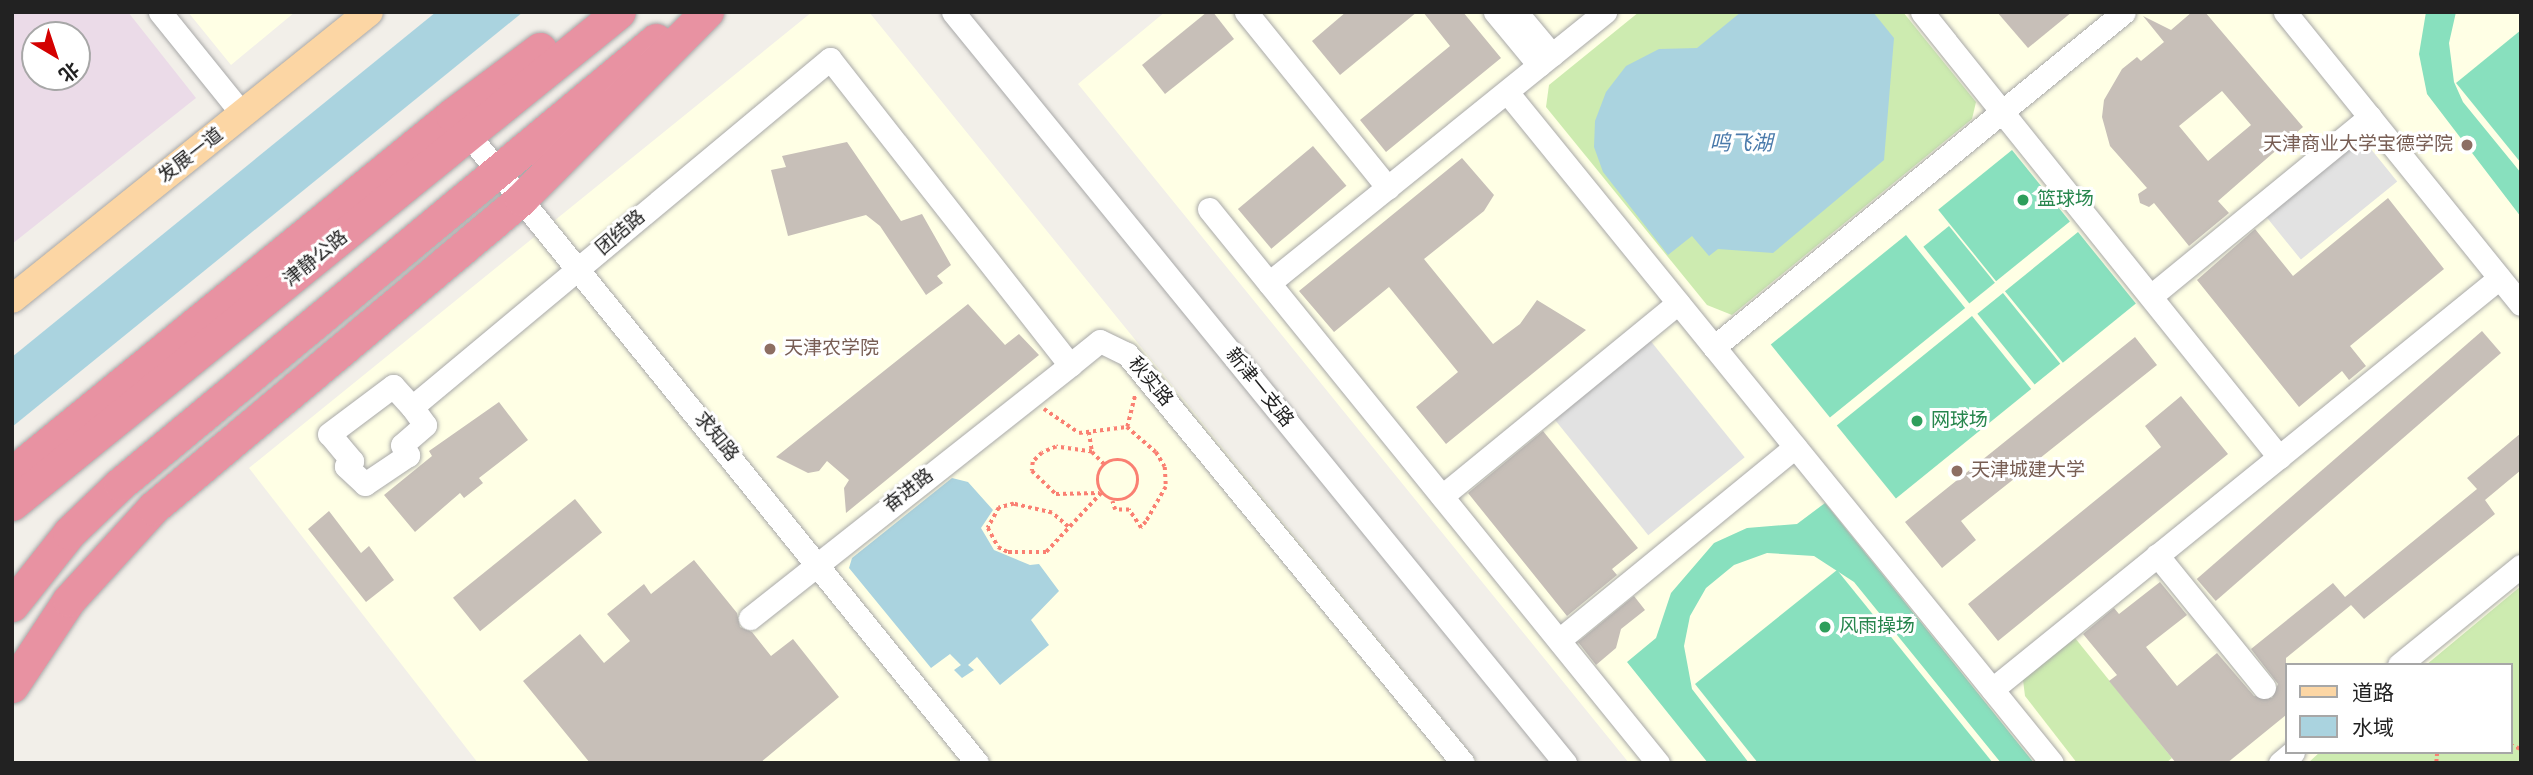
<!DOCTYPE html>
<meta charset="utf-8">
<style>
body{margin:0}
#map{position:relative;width:2533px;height:775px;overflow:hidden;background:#f2efe9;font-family:"Source Sans 3","Noto Sans SC",sans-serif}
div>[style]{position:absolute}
.industrial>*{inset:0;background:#ebdbe8}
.education>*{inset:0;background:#ffffe5}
.grass>*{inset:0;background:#cdebb0}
.pitch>*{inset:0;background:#88e0be;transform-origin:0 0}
.parking>*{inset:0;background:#e2e2e2;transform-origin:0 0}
.water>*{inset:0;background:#aad3df}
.building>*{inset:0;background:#c7bfb8;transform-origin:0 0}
.path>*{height:3.5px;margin-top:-1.75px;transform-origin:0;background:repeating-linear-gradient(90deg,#fa8072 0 3.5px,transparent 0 7px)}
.path>.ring{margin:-1.75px;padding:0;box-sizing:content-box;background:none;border:3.5px solid #fa8072;border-radius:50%}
.roads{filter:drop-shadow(0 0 2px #a9a9a9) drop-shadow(0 0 2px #a9a9a9)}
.minor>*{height:23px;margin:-11.5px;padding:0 11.5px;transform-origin:11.5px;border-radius:11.5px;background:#fff}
.major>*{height:28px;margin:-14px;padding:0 14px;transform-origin:14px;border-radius:14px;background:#fcd6a4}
.highway>*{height:33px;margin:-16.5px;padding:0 16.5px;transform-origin:16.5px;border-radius:16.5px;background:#e892a2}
.dots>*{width:19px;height:19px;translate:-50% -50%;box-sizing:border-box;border:4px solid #fff;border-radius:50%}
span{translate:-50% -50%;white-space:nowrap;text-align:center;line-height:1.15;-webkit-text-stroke:6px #fff;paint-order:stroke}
.education-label{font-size:19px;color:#785e54}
.right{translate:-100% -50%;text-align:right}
.left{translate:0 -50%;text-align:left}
.street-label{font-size:19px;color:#222}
.leisure-label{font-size:19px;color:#27864d}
.water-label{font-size:21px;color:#4a7aab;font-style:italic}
.frame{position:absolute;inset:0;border:14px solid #222;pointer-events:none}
.legend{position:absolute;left:2285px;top:663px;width:228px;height:91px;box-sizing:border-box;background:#fff;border:2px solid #a7a7a7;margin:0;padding:9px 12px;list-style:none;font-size:21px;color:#222}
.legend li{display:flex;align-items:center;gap:14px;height:35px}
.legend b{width:35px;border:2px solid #a7a7a7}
.north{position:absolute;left:21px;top:21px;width:70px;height:70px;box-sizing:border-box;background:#fff;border:2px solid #a7a7a7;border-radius:50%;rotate:141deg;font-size:19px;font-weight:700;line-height:28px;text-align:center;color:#222}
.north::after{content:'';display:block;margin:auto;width:24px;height:32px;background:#d40000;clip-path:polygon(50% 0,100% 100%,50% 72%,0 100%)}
</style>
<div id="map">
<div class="industrial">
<div style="clip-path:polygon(evenodd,12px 12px,128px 12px,196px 98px,12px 244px,12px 12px,35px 35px,77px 35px,77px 77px,35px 77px,35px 35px)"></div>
</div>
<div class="education">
<div style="clip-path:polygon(188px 12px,295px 12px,231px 65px)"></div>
<div style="clip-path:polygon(812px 12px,869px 12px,1479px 763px,478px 763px,249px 468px)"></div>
<div style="clip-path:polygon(evenodd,1165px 12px,2521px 12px,2521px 763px,1629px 763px,1078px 84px,1165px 12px,2286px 665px,2510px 665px,2510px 752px,2286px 752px,2286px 665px)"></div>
</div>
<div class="grass">
<div style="clip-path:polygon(1639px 12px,1903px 12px,1976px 102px,1972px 119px,1732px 315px,1707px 305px,1546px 107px,1549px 85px)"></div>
<div style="clip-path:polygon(2521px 586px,2521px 763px,2308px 763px,2320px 752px,2510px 752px,2510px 665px,2426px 665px)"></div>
<div style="clip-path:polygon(2075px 638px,2172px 758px,2166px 763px,2077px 763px,2025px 696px,2023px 680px)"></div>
</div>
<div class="pitch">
<div style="clip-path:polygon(2426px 12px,2456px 12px,2449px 43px,2454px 82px,2463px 102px,2521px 173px,2521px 217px,2427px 94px,2419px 54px)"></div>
<div style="clip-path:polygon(2521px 30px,2521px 163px,2456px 83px)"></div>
<div style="left:2012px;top:150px;width:92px;height:95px;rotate:51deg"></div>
<div style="left:1949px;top:226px;width:73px;height:33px;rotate:51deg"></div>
<div style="left:2078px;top:232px;width:92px;height:94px;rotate:51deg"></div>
<div style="left:1906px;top:235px;width:94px;height:174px;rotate:51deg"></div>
<div style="left:2003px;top:293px;width:91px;height:33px;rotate:51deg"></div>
<div style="left:1972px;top:316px;width:94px;height:174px;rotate:51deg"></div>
<div style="clip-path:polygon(1825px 503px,2034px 763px,2001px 763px,1854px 582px,1814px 556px,1767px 553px,1734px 565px,1706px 588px,1690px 616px,1684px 646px,1692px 689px,1749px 763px,1708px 763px,1627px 662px,1656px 638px,1671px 593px,1714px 543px,1747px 528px,1797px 524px)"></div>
<div style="clip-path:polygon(1837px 570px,1993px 763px,1758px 763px,1695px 684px)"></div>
</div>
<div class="parking">
<div style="left:2362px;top:138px;width:56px;height:124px;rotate:51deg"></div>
<div style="left:1649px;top:339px;width:152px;height:124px;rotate:51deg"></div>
</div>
<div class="water">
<div style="clip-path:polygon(436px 12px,523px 12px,12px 427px,12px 357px)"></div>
<div style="clip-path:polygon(1741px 12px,1873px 12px,1894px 38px,1884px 160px,1773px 253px,1718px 249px,1709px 256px,1692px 236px,1668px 255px,1603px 172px,1594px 147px,1595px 121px,1606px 92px,1626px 66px,1659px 49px,1697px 48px)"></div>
<div style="clip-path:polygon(952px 478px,968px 482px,993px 510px,981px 528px,994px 550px,1030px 565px,1039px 564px,1059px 591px,1031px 620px,1049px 645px,1000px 685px,977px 657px,968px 665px,974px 670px,962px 678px,954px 670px,961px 665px,950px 654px,931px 668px,849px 568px,852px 558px)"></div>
</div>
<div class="building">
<div style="clip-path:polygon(1207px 12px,1213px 12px,1234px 39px,1165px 94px,1142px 65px)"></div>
<div style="clip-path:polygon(1346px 12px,1417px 12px,1340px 75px,1312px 41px)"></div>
<div style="clip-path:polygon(1423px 12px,1463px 12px,1501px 58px,1386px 152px,1360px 120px,1450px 46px)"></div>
<div style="clip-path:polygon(1997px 12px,2072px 12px,2028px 48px)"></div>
<div style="clip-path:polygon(evenodd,2192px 12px,2205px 12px,2303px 127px,2218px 201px,2229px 213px,2189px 246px,2154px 203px,2149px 207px,2140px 203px,2138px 194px,2147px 188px,2110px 146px,2102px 117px,2104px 100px,2122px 69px,2137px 57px,2141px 61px,2164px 42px,2143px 16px,2171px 30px,2192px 12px,2222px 91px,2251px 125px,2208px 161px,2179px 126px,2222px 91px)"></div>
<div style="clip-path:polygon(847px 142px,901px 221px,922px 214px,951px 265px,937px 276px,943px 283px,926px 295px,880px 226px,866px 215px,788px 236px,771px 170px,786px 167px,782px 156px)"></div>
<div style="left:1313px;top:146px;width:52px;height:98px;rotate:50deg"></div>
<div style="clip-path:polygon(1462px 158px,1494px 195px,1484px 211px,1424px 259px,1493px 344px,1520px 324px,1537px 300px,1586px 330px,1446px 444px,1416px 407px,1458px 372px,1389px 287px,1334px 332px,1299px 291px)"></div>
<div style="clip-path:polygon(2388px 198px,2444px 269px,2350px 346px,2366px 366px,2349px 380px,2342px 371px,2299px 407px,2197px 280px,2255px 229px,2293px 276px)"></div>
<div style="clip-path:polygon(968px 304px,1005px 345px,1019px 334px,1039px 355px,846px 513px,844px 488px,849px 480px,827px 461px,819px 471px,808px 473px,776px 457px)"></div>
<div style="left:2482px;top:331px;width:29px;height:378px;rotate:49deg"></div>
<div style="clip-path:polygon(2135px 337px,2157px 365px,1961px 521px,1976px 540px,1942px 568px,1905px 522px)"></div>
<div style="clip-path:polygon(2181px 396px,2228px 454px,1998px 641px,1968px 604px,2161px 447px,2145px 426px)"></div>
<div style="clip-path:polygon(499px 402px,528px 440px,479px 478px,483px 483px,464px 498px,460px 493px,415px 532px,384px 495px,432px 456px,429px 451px)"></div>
<div style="clip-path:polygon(1543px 431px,1638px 548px,1612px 569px,1617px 575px,1567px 616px,1468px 493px)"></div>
<div style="clip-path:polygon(2521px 433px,2521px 470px,2485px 500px,2495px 514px,2364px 619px,2351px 605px,2286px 658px,2286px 715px,2227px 763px,2176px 763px,2109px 681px,2117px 675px,2083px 634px,2114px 608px,2119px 614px,2160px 582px,2187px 615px,2146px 647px,2177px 686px,2217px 653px,2254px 696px,2272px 698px,2278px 684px,2251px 649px,2333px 583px,2345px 597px,2477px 489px,2467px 478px)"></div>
<div style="left:575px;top:499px;width:43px;height:157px;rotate:51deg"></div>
<div style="clip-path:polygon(329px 511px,361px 553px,369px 546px,394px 580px,366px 602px,308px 529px)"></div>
<div style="clip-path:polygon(694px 560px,737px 613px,740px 627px,752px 632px,771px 656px,793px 639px,839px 697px,760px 763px,590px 763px,523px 681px,580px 634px,604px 663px,630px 641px,607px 614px,644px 584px,651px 594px)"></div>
<div style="clip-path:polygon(1634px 596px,1645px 610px,1621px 629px,1616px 648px,1596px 665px,1578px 642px)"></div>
</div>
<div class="path">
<div style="left:1044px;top:409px;width:42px;rotate:34.4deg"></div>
<div style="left:1079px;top:433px;width:48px;rotate:-7.1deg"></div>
<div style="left:1127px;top:427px;width:38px;rotate:41deg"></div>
<div style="left:1156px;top:452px;width:17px;rotate:59deg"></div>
<div style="left:1165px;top:467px;width:20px;rotate:87deg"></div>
<div style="left:1166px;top:487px;width:40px;rotate:119.7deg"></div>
<div style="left:1146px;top:522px;width:8px;rotate:130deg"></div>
<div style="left:1141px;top:528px;width:22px;rotate:-124deg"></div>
<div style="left:1129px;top:510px;width:14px;rotate:180deg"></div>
<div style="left:1115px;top:510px;width:9px;rotate:-108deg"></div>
<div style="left:1127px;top:427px;width:33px;rotate:-76deg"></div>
<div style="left:1089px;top:432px;width:20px;rotate:81deg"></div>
<div style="left:1092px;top:452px;width:18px;rotate:45deg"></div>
<div style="left:1092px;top:452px;width:36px;rotate:-172deg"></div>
<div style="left:1056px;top:447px;width:15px;rotate:157deg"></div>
<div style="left:1042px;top:453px;width:13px;rotate:135deg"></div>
<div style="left:1033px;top:462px;width:9px;rotate:96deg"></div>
<div style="left:1032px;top:471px;width:33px;rotate:44deg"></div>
<div style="left:1056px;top:494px;width:43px;rotate:-1.3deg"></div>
<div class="ring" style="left:1098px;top:460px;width:36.5px;height:36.5px"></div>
<div style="left:1068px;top:527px;width:21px;rotate:-139deg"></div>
<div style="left:1052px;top:513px;width:39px;rotate:-167deg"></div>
<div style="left:1014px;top:504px;width:16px;rotate:165deg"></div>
<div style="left:999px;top:508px;width:23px;rotate:119deg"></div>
<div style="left:988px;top:528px;width:21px;rotate:62deg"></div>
<div style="left:998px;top:547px;width:11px;rotate:27deg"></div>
<div style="left:1008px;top:552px;width:38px"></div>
<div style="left:1046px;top:552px;width:81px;rotate:-47deg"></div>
<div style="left:2510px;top:745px;width:12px;rotate:20deg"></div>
<div style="left:2436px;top:763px;width:11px;rotate:-85deg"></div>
</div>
<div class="roads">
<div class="minor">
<div style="left:160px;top:12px;width:132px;rotate:51.1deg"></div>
<div style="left:953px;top:12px;width:969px;rotate:50.82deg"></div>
<div style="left:1246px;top:12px;width:226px;rotate:51.1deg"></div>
<div style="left:1495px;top:12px;width:69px;rotate:50.3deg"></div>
<div style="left:1516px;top:12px;width:56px;rotate:50.1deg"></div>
<div style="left:1922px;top:12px;width:571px;rotate:51.26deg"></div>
<div style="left:2279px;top:457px;width:369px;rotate:141deg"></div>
<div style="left:2285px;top:12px;width:375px;rotate:51.1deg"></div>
<div style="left:1507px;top:92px;width:864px;rotate:50.92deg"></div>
<div style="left:459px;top:123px;width:823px;rotate:51.01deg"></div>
<div style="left:1209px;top:209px;width:713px;rotate:50.98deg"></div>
<div style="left:1269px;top:283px;width:432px;rotate:-38.9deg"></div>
<div style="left:2151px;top:296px;width:283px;rotate:-39.3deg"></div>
<div style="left:1714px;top:347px;width:529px;rotate:-39.25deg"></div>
<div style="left:412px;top:407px;width:22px;rotate:54deg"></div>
<div style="left:425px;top:425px;width:30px;rotate:139deg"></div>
<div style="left:402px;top:445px;width:12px;rotate:59deg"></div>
<div style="left:408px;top:455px;width:52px;rotate:146deg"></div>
<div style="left:365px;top:484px;width:26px;rotate:-137deg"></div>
<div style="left:346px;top:466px;width:8px;rotate:-40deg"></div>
<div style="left:352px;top:461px;width:35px;rotate:-130deg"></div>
<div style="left:329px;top:434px;width:80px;rotate:-36.9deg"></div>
<div style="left:393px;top:386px;width:28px;rotate:48deg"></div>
<div style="left:412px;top:407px;width:544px;rotate:-39.78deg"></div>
<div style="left:830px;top:59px;width:389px;rotate:51.9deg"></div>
<div style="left:1070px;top:365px;width:38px;rotate:-39deg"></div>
<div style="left:1100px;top:341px;width:30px;rotate:26deg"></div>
<div style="left:1127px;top:354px;width:529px;rotate:50.6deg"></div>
<div style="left:2279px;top:457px;width:284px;rotate:-39.1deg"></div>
<div style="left:1442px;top:496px;width:305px;rotate:-39.3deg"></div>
<div style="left:2157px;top:555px;width:170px;rotate:51deg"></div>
<div style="left:750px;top:618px;width:408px;rotate:-38.3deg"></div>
<div style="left:1559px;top:640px;width:305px;rotate:-39.3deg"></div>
<div style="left:2399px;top:665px;width:157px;rotate:-39.1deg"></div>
<div style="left:2280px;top:763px;width:17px;rotate:-40deg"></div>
</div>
<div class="major">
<div style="left:12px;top:299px;width:458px;rotate:-38.8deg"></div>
</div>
<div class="highway">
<div style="left:12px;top:473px;width:567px;rotate:-39.13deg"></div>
<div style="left:452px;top:115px;width:110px;rotate:-36.9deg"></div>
<div style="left:12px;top:504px;width:781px;rotate:-39.03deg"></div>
<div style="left:12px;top:605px;width:92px;rotate:-51.6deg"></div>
<div style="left:69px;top:533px;width:71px;rotate:-43.9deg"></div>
<div style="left:120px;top:484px;width:696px;rotate:-39.64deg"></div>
<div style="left:12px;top:686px;width:103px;rotate:-56.5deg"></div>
<div style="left:69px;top:600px;width:125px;rotate:-47.6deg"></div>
<div style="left:153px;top:508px;width:481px;rotate:-40deg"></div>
<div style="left:521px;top:199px;width:264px;rotate:-45.2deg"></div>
</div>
</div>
<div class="dots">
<div style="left:2467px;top:145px;background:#8d6e63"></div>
<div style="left:2023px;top:200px;background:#2e9e5b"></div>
<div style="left:770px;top:349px;background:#8d6e63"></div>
<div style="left:1917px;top:421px;background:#2e9e5b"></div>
<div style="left:1957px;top:471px;background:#8d6e63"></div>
<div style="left:1825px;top:627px;background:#2e9e5b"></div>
</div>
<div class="education-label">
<span class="right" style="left:2453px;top:145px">天津商业大学宝德学院</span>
<span class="left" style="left:784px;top:349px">天津农学院</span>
<span class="left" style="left:1971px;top:471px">天津城建大学</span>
</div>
<div class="street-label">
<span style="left:191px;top:156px;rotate:-38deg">发展一道</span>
<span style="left:621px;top:233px;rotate:-40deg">团结路</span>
<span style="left:316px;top:259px;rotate:-39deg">津静公路</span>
<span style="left:1150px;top:382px;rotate:50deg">秋实路</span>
<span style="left:1259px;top:388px;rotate:51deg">新津一支路</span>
<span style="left:716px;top:437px;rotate:51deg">求知路</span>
<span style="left:909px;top:491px;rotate:-38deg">奋进路</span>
</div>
<div class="leisure-label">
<span class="left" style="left:2037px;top:200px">篮球场</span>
<span class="left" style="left:1931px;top:421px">网球场</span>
<span class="left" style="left:1839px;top:627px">风雨操场</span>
</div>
<div class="water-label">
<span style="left:1741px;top:143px">鸣飞湖</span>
</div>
<div class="frame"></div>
<ul class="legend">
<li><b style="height:9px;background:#fcd6a4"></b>道路</li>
<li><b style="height:19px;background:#aad3df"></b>水域</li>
</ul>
<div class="north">北</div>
</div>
